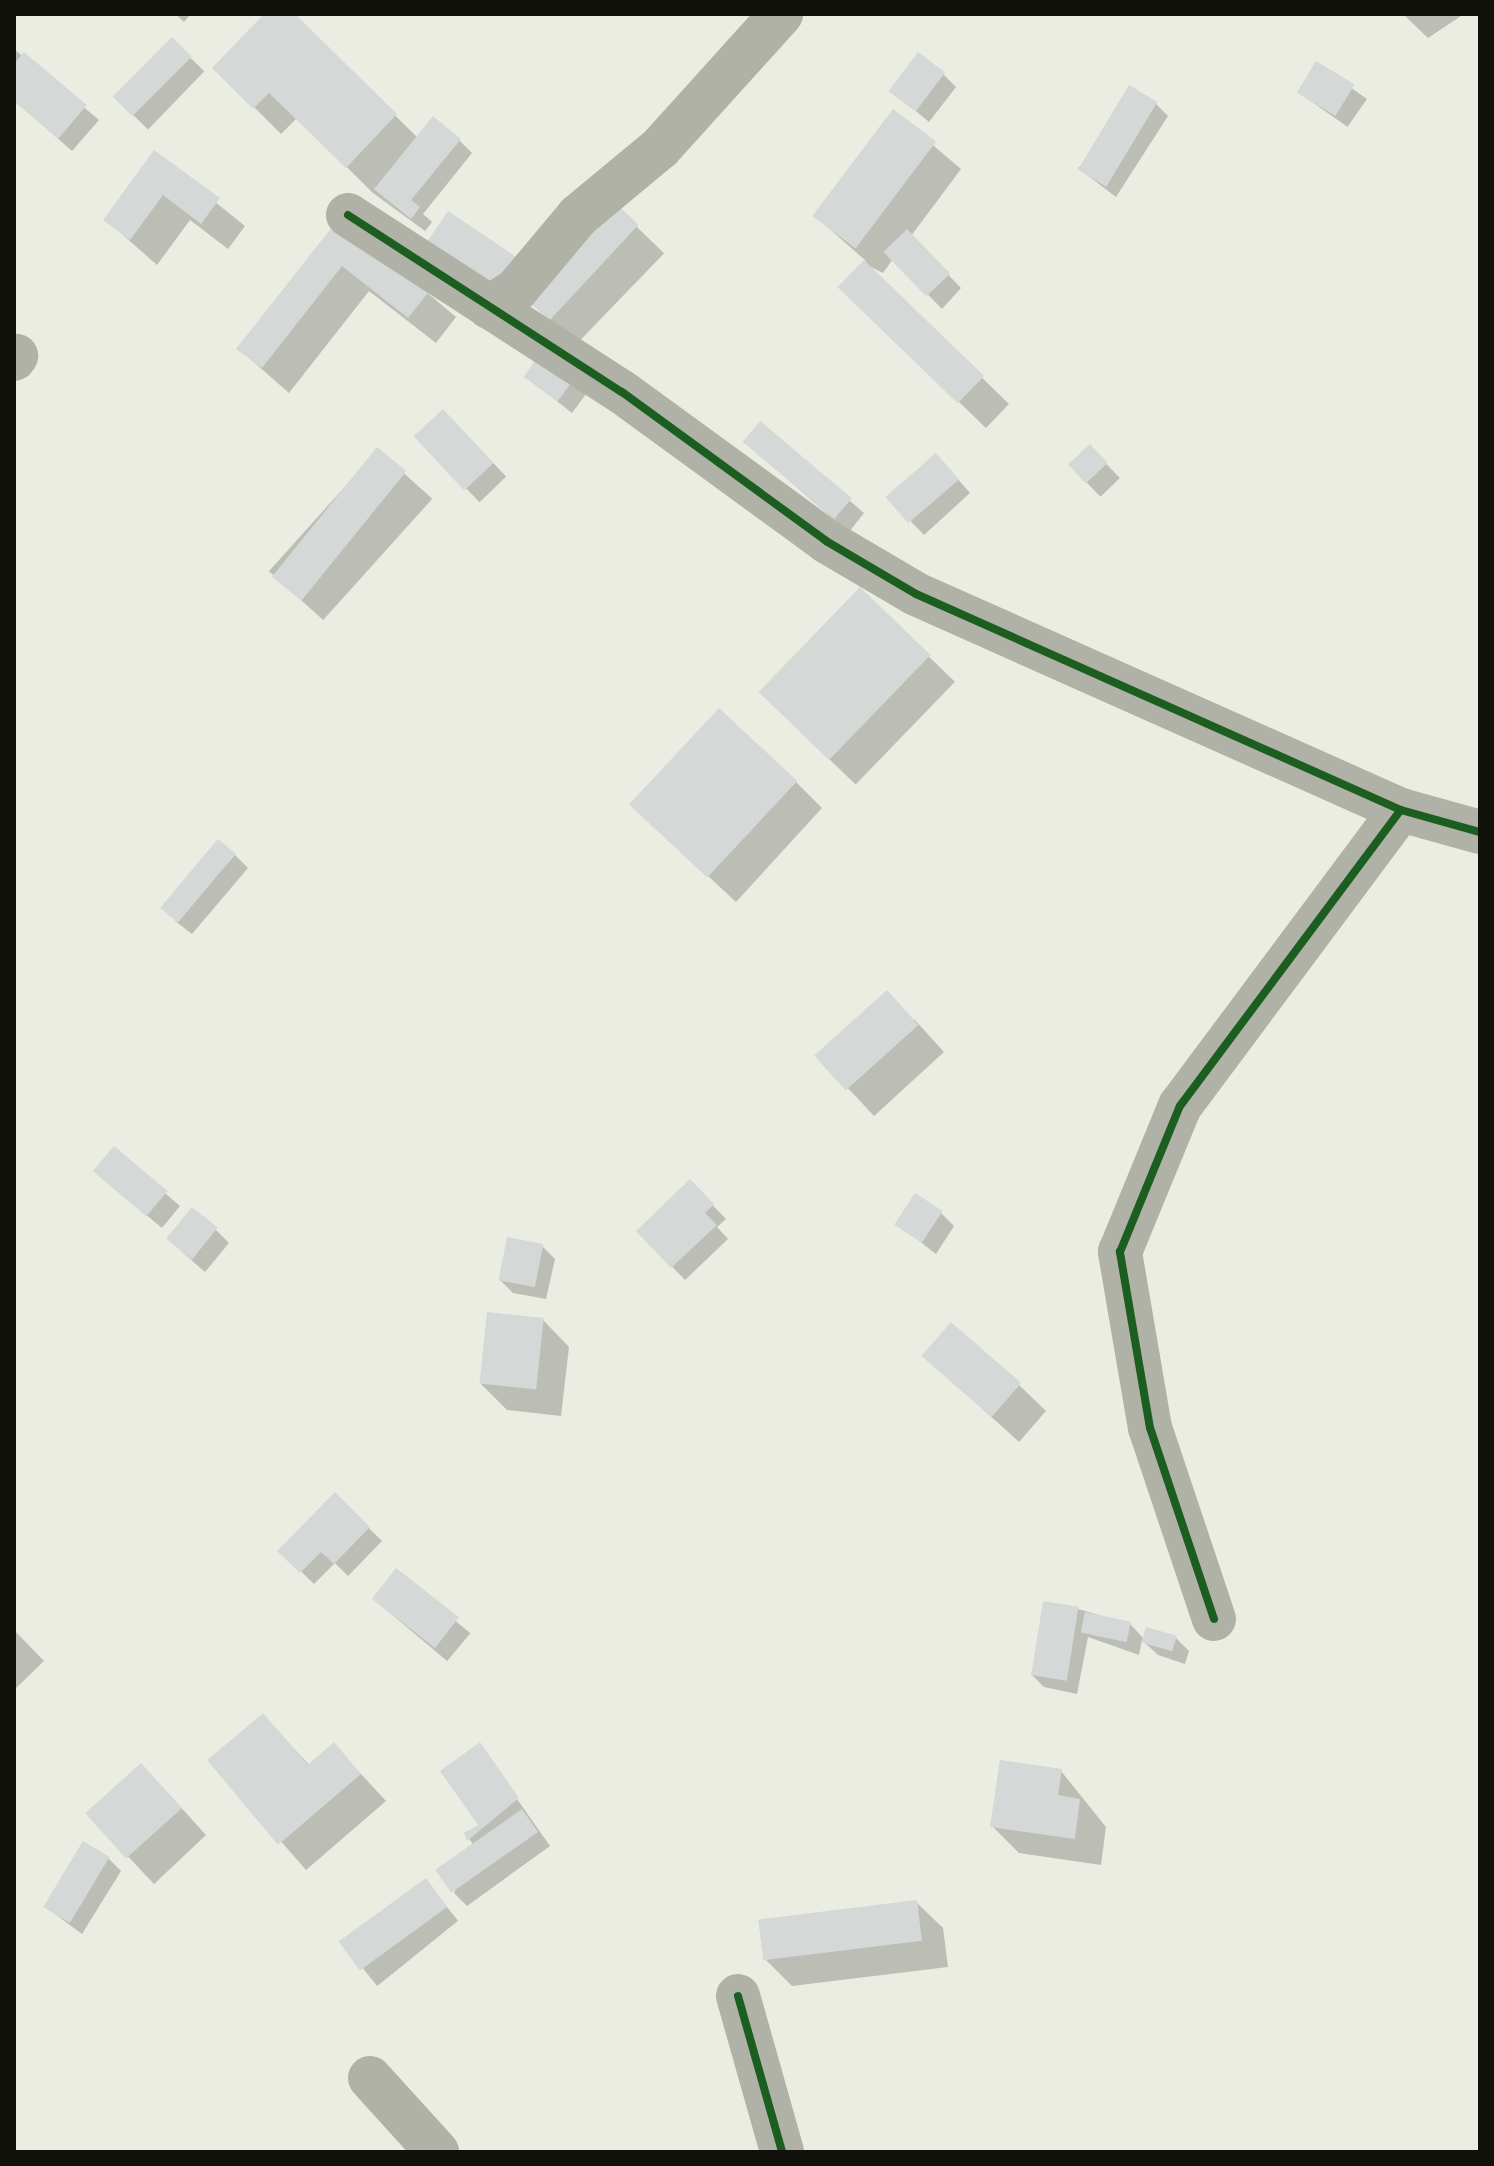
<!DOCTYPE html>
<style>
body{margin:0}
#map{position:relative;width:1494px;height:2166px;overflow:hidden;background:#ebede3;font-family:Raleway,sans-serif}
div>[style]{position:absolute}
.shadow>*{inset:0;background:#0003;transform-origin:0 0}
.building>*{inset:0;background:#d4d8d6;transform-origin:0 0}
.minor>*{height:44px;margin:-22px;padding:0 22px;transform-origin:22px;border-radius:22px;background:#b0b2a7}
.cycleway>*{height:8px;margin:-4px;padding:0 4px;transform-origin:4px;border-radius:4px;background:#1b5e20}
span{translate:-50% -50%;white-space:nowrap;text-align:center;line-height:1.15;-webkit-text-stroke:7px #fff;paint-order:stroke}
.frame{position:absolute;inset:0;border:16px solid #10110b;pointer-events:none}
</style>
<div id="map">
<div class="shadow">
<div style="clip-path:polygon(175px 14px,191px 14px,184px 22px)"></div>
<div style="clip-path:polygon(267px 14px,292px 14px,418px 138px,459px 140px,472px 153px,423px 214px,432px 222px,425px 231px,373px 193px,297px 118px,281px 134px,215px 68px)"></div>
<div style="clip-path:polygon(1403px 14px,1464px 14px,1428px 38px)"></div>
<div style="left:172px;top:40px;width:45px;height:81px;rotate:44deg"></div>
<div style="clip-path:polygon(14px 49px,99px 120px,72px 151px,14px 100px)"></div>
<div style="left:1317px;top:64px;width:61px;height:34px;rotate:35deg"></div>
<div style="clip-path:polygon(943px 74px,956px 87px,929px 122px,892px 91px)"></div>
<div style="clip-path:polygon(1155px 103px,1168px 116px,1116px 197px,1078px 168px)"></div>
<div style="clip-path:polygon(893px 111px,961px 169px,911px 236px,961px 288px,942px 309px,893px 259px,883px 273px,865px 264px,1009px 404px,986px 428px,841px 288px,866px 261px,815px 216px)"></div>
<div style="clip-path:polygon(154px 153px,245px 226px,228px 249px,190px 220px,157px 265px,106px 220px)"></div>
<div style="left:613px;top:204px;width:71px;height:127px;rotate:44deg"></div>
<div style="clip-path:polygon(341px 220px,456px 317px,436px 343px,369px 291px,289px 393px,239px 349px)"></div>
<div style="clip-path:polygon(526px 377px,576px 377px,589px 390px,572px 413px)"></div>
<div style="left:443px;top:411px;width:91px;height:37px;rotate:46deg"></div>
<div style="clip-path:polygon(760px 424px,864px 513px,849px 532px,758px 454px)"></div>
<div style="left:1090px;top:447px;width:43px;height:27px;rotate:46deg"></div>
<div style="left:378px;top:450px;width:73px;height:163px;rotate:42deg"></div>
<div style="clip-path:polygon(949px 469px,970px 493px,924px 535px,889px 499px)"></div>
<div style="left:860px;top:590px;width:132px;height:143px;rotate:44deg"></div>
<div style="clip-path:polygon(796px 782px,822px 808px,736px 902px,633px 806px)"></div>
<div style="clip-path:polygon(235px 855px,248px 868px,192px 934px,175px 921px)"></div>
<div style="clip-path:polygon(914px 1019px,944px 1052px,874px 1116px,818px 1056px)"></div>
<div style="clip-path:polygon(114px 1149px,180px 1206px,162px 1228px,109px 1184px)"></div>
<div style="clip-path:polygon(690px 1182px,726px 1219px,717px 1227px,728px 1239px,685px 1280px,638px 1231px)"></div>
<div style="clip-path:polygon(941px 1213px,954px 1226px,936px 1254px,896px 1223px)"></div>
<div style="clip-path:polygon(216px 1230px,229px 1243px,205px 1272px,181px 1251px)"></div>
<div style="clip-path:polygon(542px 1246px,555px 1259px,546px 1299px,513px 1293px,500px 1280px)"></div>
<div style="clip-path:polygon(543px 1320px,569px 1347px,561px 1416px,507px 1410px,481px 1384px)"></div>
<div style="clip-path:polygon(924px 1356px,1019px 1385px,1046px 1411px,1019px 1442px)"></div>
<div style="clip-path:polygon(335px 1495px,382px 1541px,348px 1576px,335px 1563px,314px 1584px,280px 1551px)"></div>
<div style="left:396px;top:1571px;width:97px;height:36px;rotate:40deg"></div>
<div style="clip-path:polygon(1078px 1609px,1130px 1624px,1145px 1640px,1176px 1638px,1189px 1651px,1185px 1664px,1158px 1655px,1142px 1640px,1139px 1655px,1088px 1637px,1077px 1694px,1044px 1687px,1031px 1674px)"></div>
<div style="clip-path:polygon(14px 1630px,44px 1661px,14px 1690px)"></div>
<div style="clip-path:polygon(263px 1715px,310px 1766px,334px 1745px,386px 1801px,306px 1870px,210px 1760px)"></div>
<div style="clip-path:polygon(479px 1745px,550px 1846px,467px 1906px,454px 1893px,474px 1846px,466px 1834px,480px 1825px)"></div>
<div style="clip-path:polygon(1061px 1771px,1106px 1827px,1101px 1865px,1019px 1853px,992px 1826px)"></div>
<div style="clip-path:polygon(167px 1792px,206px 1835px,154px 1884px,88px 1814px)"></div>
<div style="clip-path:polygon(108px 1858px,121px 1871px,82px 1934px,44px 1906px)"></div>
<div style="left:426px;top:1881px;width:51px;height:104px;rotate:51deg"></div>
<div style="clip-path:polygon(916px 1902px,943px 1928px,948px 1967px,792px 1986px,766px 1960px)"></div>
</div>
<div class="building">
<div style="clip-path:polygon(264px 14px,295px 14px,397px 114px,346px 168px,269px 93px,253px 109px,212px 68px)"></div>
<div style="left:172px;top:37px;width:28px;height:84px;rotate:45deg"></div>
<div style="clip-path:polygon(24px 52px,87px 105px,58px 139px,14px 101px,14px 64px)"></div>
<div style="left:918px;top:52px;width:34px;height:49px;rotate:37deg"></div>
<div style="left:1316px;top:61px;width:45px;height:37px;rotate:31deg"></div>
<div style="left:1129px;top:85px;width:33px;height:99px;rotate:31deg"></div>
<div style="left:893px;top:109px;width:54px;height:134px;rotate:37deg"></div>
<div style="clip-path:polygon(433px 116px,461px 139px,411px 200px,420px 207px,411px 219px,374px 189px)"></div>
<div style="clip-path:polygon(154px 150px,220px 198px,201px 224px,163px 195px,130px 240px,103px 220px)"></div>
<div style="left:613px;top:201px;width:35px;height:131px;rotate:43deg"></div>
<div style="left:448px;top:211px;width:88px;height:38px;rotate:34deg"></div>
<div style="clip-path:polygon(340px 217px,431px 289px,408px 318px,342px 266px,262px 368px,236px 349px)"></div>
<div style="left:907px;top:229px;width:62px;height:33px;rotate:46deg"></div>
<div style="left:864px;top:260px;width:167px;height:38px;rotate:44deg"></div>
<div style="left:543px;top:350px;width:42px;height:33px;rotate:36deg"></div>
<div style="left:443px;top:409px;width:74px;height:40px;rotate:47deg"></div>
<div style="left:760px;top:421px;width:120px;height:27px;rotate:40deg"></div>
<div style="left:1090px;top:444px;width:26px;height:30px;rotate:47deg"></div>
<div style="left:377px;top:447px;width:38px;height:167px;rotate:39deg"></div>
<div style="left:936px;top:453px;width:35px;height:67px;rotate:49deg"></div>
<div style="left:860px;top:587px;width:98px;height:146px;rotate:44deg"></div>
<div style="left:719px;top:708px;width:107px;height:132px;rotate:43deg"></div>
<div style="left:218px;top:839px;width:23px;height:90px;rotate:40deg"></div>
<div style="left:887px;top:990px;width:47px;height:98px;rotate:48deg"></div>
<div style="left:114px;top:1146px;width:70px;height:33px;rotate:40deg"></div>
<div style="clip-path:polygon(690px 1179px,714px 1204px,705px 1213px,717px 1225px,671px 1268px,636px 1231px)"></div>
<div style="left:915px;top:1193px;width:33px;height:38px;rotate:33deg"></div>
<div style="left:192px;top:1207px;width:33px;height:41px;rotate:39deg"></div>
<div style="left:507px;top:1237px;width:37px;height:44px;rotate:11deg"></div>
<div style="left:487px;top:1312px;width:57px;height:72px;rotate:6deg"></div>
<div style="left:951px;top:1322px;width:93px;height:45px;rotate:41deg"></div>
<div style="clip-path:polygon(335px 1492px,370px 1527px,334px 1564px,321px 1552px,300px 1573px,277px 1551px)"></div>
<div style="left:396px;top:1568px;width:80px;height:39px;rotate:38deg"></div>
<div style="left:1043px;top:1601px;width:36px;height:75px;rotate:9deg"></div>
<div style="left:1085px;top:1612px;width:47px;height:21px;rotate:12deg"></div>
<div style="left:1146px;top:1627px;width:32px;height:16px;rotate:16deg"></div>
<div style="clip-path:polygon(263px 1713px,308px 1765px,334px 1742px,361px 1774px,278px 1845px,207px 1760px)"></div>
<div style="clip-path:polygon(480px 1742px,519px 1798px,467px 1841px,464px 1833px,478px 1825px,440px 1771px)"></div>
<div style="clip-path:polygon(1000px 1760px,1062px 1769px,1058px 1795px,1080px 1799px,1075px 1839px,990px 1827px)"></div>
<div style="left:141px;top:1763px;width:61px;height:75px;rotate:48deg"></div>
<div style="left:522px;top:1809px;width:28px;height:106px;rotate:55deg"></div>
<div style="left:83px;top:1841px;width:31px;height:77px;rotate:31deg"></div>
<div style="left:426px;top:1878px;width:36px;height:108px;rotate:54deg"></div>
<div style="left:917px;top:1900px;width:41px;height:160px;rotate:83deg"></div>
</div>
<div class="minor">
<div style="left:348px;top:215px;width:326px;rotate:32.9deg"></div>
<div style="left:622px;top:392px;width:253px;rotate:36.1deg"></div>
<div style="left:826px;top:541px;width:104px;rotate:30.5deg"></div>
<div style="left:916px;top:594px;width:531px;rotate:24.01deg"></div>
<div style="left:1401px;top:810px;width:82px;rotate:15.6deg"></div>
<div style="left:489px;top:307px;width:32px;rotate:-32deg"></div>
<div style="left:516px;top:290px;width:97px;rotate:-50deg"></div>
<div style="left:578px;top:216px;width:107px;rotate:-39.7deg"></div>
<div style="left:660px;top:148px;width:181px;rotate:-47.9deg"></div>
<div style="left:14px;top:359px;width:4px;rotate:-56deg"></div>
<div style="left:1214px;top:1619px;width:201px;rotate:-108.5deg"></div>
<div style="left:1150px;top:1428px;width:179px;rotate:-99.7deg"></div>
<div style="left:1120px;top:1252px;width:158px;rotate:-67.7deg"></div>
<div style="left:1180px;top:1106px;width:369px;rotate:-53.3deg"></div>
<div style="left:738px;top:1996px;width:162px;rotate:74.2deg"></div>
<div style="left:370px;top:2078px;width:100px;rotate:47.8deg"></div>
</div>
<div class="cycleway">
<div style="left:348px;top:215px;width:326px;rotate:32.9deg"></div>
<div style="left:622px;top:392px;width:253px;rotate:36.1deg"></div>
<div style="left:826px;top:541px;width:104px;rotate:30.5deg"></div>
<div style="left:916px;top:594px;width:531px;rotate:24.01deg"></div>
<div style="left:1401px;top:810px;width:82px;rotate:15.6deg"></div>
<div style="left:1214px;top:1619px;width:201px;rotate:-108.5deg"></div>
<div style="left:1150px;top:1428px;width:179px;rotate:-99.7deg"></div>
<div style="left:1120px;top:1252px;width:158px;rotate:-67.7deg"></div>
<div style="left:1180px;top:1106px;width:369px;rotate:-53.3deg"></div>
<div style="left:738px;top:1996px;width:162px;rotate:74.2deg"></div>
</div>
<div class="frame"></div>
</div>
